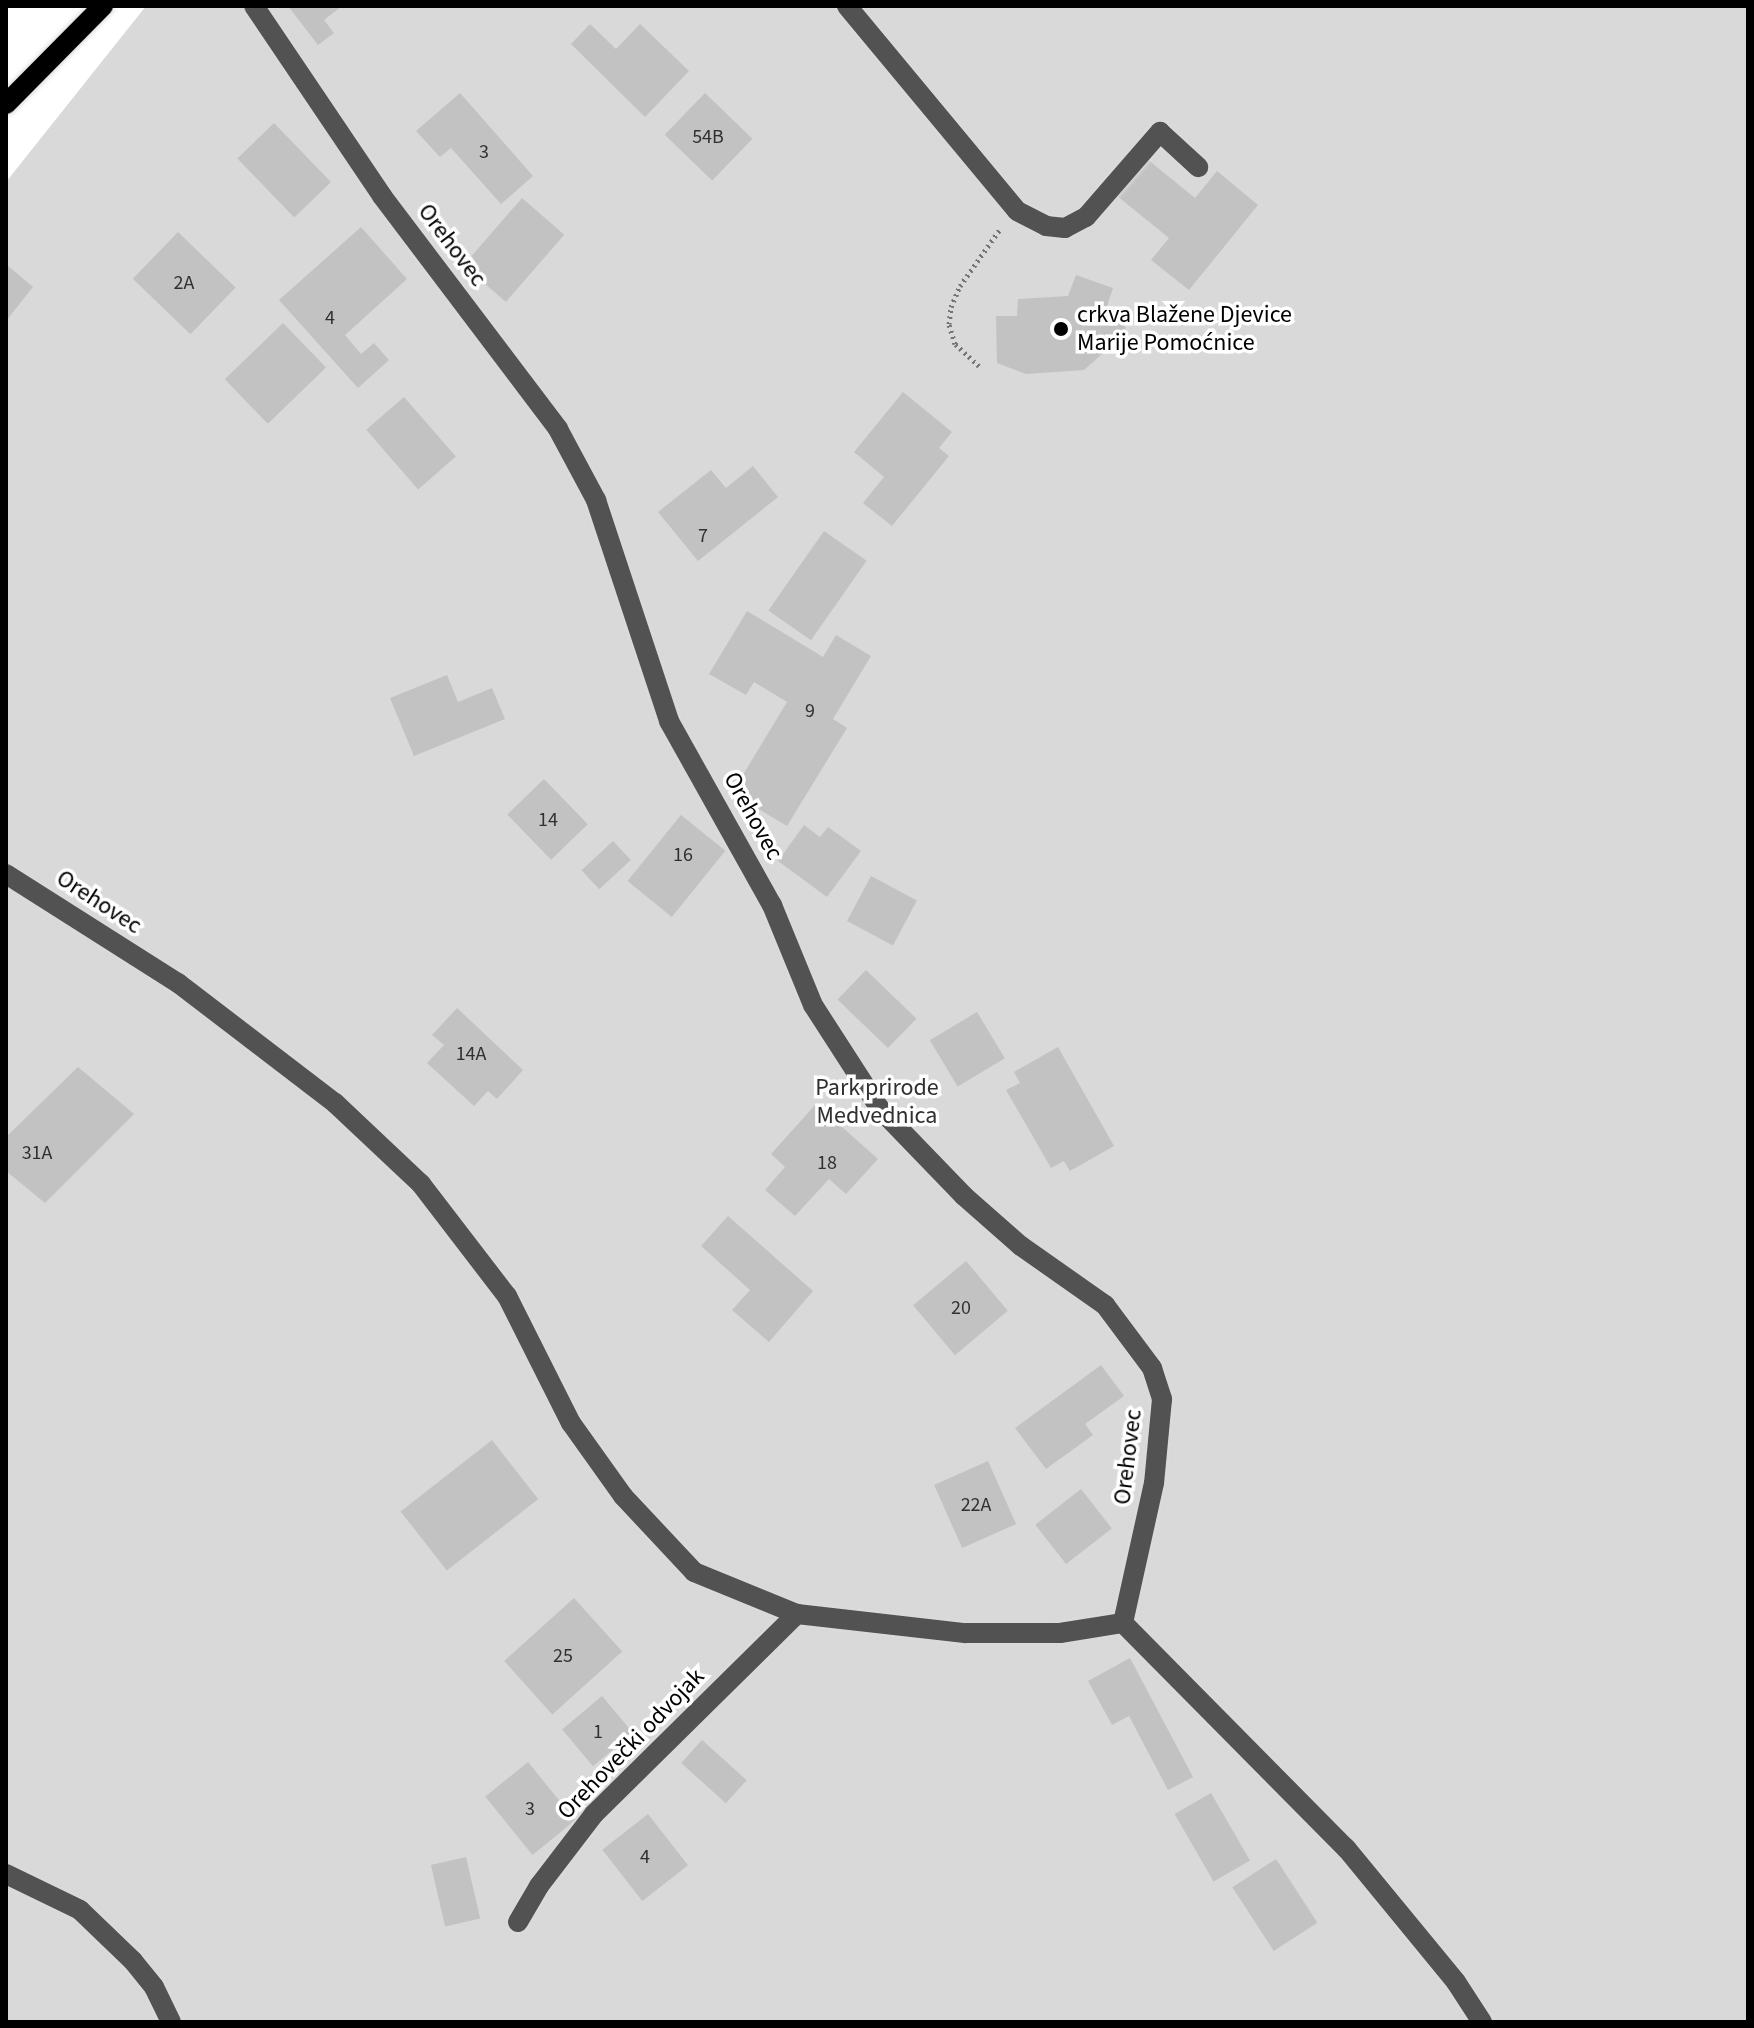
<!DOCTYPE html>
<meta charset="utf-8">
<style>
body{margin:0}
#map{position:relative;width:1754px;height:2028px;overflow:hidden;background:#fff;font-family:"Source Sans 3",sans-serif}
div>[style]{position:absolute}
.green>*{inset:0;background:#d9d9d9}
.building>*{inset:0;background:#c2c2c2;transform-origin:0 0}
.path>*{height:5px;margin-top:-2.5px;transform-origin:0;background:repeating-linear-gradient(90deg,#747474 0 2px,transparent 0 6px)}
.roads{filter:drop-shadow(0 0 2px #dbdbdb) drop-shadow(0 0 2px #dbdbdb)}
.minor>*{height:20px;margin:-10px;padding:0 10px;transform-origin:10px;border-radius:10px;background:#525252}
.major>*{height:20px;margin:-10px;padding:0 10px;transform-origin:10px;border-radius:10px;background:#000}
.dots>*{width:22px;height:22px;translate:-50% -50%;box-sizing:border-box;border:4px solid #fff;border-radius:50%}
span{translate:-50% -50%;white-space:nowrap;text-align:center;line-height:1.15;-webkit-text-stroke:7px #fff;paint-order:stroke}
.number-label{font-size:20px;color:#303030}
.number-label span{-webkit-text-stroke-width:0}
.street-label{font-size:24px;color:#000}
.poi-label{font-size:24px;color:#000}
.left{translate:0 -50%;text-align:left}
.park-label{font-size:24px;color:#303030}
.frame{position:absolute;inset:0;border:8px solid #000;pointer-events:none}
</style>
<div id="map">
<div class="green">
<div style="clip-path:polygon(146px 6px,1748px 6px,1748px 2022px,6px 2022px,6px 182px)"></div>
</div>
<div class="building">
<div style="clip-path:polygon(288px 6px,342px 6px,324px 20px,334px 33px,318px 45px)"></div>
<div style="clip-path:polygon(590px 24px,616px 49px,640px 24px,689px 71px,645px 117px,571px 44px)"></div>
<div style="clip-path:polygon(460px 93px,533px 176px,501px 204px,451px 148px,440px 157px,416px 131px)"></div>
<div style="left:705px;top:93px;width:66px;height:58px;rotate:44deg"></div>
<div style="left:274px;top:123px;width:82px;height:51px;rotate:46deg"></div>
<div style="clip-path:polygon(1147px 159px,1195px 198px,1217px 171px,1258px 205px,1189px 290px,1151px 260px,1169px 238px,1117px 196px)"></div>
<div style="left:522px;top:198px;width:56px;height:89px;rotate:41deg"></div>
<div style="clip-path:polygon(361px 227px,407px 279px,345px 335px,361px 354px,374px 343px,389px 360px,358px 388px,279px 300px)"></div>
<div style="left:178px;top:232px;width:80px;height:65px;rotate:44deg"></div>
<div style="clip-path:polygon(6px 264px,33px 287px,6px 321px)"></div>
<div style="clip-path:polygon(1076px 275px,1113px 288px,1106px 309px,1122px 309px,1128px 343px,1110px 347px,1084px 370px,1026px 374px,997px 363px,996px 316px,1017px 316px,1018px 299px,1068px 296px)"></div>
<div style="left:283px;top:323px;width:62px;height:81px;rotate:46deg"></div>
<div style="clip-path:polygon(903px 392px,952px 432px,939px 448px,949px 456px,892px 526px,863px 503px,884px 477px,854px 452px)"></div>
<div style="left:404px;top:397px;width:79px;height:50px;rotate:49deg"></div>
<div style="clip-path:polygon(753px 466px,778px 497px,698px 561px,658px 512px,711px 470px,726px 488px)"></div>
<div style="left:824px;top:531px;width:52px;height:97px;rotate:35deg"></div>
<div style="clip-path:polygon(747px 611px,823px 657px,836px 635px,871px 656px,833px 719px,847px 728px,787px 826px,732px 793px,787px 702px,754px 682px,746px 695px,709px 674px)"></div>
<div style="clip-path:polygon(447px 675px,458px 702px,492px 688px,505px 719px,414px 756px,390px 698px)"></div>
<div style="left:544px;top:779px;width:63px;height:51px;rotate:46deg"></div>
<div style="left:681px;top:815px;width:57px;height:85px;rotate:39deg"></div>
<div style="clip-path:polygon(804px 825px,820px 837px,828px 827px,861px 851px,827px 897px,778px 861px)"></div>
<div style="left:613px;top:841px;width:26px;height:43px;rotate:47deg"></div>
<div style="left:871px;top:876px;width:52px;height:51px;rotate:28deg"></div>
<div style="left:866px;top:970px;width:70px;height:41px;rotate:44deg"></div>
<div style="clip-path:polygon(457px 1008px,523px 1070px,497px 1099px,488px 1091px,474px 1106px,427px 1063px,444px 1045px,432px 1035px)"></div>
<div style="left:977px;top:1012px;width:54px;height:55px;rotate:59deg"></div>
<div style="clip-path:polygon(1058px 1047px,1114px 1146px,1070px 1171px,1064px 1161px,1051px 1168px,1006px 1090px,1020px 1083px,1014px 1072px)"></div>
<div style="clip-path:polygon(78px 1067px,134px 1114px,45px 1203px,6px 1171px,6px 1137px)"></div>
<div style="clip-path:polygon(816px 1104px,878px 1159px,846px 1194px,829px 1179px,795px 1216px,765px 1190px,785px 1167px,771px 1154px)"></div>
<div style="clip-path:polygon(728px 1216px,813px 1291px,769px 1342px,732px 1310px,750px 1290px,701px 1246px)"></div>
<div style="left:966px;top:1261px;width:65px;height:69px;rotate:50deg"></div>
<div style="clip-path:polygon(1101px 1365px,1124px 1396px,1085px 1424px,1093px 1435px,1046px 1469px,1015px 1428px)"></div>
<div style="left:492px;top:1440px;width:75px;height:116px;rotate:52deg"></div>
<div style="left:988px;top:1461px;width:69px;height:59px;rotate:66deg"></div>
<div style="left:1081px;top:1489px;width:50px;height:58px;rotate:52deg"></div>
<div style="left:574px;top:1598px;width:72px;height:94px;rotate:48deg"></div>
<div style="clip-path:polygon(1130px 1658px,1193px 1777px,1168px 1790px,1129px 1716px,1112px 1725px,1088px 1681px)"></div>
<div style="left:602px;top:1696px;width:48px;height:52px;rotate:50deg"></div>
<div style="left:702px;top:1740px;width:60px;height:31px;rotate:42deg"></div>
<div style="left:528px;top:1762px;width:75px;height:55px;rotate:51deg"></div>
<div style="left:1211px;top:1793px;width:78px;height:42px;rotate:60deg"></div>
<div style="left:648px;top:1814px;width:65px;height:58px;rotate:52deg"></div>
<div style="left:466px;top:1857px;width:63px;height:36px;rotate:77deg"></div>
<div style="left:1276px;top:1859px;width:76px;height:52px;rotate:57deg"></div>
</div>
<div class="path">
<div style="left:979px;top:366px;width:33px;rotate:-137deg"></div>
<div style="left:955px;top:344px;width:21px;rotate:-107deg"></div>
<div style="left:949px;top:324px;width:17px;rotate:-83deg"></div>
<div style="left:951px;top:307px;width:23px;rotate:-67deg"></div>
<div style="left:960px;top:286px;width:70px;rotate:-54.9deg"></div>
</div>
<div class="roads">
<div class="minor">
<div style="left:254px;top:6px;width:229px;rotate:56deg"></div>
<div style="left:382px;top:196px;width:292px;rotate:52.9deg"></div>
<div style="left:558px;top:429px;width:81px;rotate:61.8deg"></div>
<div style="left:596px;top:500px;width:233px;rotate:71.7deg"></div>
<div style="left:669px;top:721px;width:211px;rotate:60.8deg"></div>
<div style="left:772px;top:905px;width:108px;rotate:67.7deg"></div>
<div style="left:813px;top:1005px;width:124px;rotate:57.2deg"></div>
<div style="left:880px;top:1109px;width:121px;rotate:46deg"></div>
<div style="left:964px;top:1196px;width:76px;rotate:41.3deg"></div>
<div style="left:1021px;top:1246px;width:103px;rotate:35.1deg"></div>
<div style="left:1105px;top:1305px;width:79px;rotate:53.3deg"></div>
<div style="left:1152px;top:1368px;width:33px;rotate:72deg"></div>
<div style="left:1162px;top:1399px;width:84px;rotate:95.4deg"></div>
<div style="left:1154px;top:1483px;width:143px;rotate:102.5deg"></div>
<div style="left:847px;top:6px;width:266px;rotate:50.3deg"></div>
<div style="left:1017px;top:211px;width:33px;rotate:27deg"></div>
<div style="left:1046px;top:226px;width:19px;rotate:6deg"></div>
<div style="left:1065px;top:228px;width:24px;rotate:-28deg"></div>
<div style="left:1086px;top:217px;width:113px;rotate:-49deg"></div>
<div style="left:1160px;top:132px;width:52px;rotate:42.6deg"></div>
<div style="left:6px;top:874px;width:204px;rotate:32.4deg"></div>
<div style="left:178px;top:983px;width:198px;rotate:37.4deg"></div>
<div style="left:335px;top:1103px;width:118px;rotate:43.3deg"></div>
<div style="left:421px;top:1184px;width:141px;rotate:52.5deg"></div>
<div style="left:507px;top:1296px;width:142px;rotate:63.3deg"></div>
<div style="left:571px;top:1423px;width:90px;rotate:54.5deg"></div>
<div style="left:623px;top:1496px;width:104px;rotate:46.9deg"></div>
<div style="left:694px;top:1572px;width:111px;rotate:22.2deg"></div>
<div style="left:797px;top:1614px;width:169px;rotate:6.5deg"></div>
<div style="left:965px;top:1633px;width:95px"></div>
<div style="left:1060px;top:1633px;width:64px;rotate:-9deg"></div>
<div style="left:1123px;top:1623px;width:317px;rotate:45.3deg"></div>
<div style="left:1346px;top:1848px;width:173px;rotate:50.6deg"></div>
<div style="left:1456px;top:1982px;width:48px;rotate:57deg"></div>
<div style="left:6px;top:1874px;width:82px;rotate:25.9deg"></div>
<div style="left:80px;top:1910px;width:74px;rotate:43.9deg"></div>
<div style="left:133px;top:1961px;width:33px;rotate:51deg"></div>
<div style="left:154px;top:1987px;width:39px;rotate:64deg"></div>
<div style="left:518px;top:1922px;width:42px;rotate:-59.7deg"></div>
<div style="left:539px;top:1886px;width:91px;rotate:-52.6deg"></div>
<div style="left:594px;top:1814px;width:285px;rotate:-44.6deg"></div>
</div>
<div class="major">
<div style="left:6px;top:104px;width:138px;rotate:-45.3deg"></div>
</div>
</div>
<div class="dots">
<div style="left:1061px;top:329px;background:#000"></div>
</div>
<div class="number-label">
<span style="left:708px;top:137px">54B</span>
<span style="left:484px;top:152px">3</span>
<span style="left:184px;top:283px">2A</span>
<span style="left:330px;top:318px">4</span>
<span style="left:703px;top:536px">7</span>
<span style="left:810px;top:711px">9</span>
<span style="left:548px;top:820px">14</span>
<span style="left:683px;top:855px">16</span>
<span style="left:471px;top:1054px">14A</span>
<span style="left:37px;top:1153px">31A</span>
<span style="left:827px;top:1163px">18</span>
<span style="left:961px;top:1308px">20</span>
<span style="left:976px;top:1505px">22A</span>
<span style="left:563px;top:1656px">25</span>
<span style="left:598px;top:1732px">1</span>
<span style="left:530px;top:1809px">3</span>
<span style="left:645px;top:1857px">4</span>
</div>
<div class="street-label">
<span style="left:452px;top:245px;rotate:53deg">Orehovec</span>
<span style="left:753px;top:816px;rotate:61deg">Orehovec</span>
<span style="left:99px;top:902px;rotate:33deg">Orehovec</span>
<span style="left:1128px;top:1457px;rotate:-83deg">Orehovec</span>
<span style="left:631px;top:1744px;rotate:-46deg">Orehovečki odvojak</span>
</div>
<div class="poi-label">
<span class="left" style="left:1077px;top:329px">crkva Blažene Djevice<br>Marije Pomoćnice</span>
</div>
<div class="park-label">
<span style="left:877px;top:1102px">Park prirode<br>Medvednica</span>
</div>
<div class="frame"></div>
</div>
